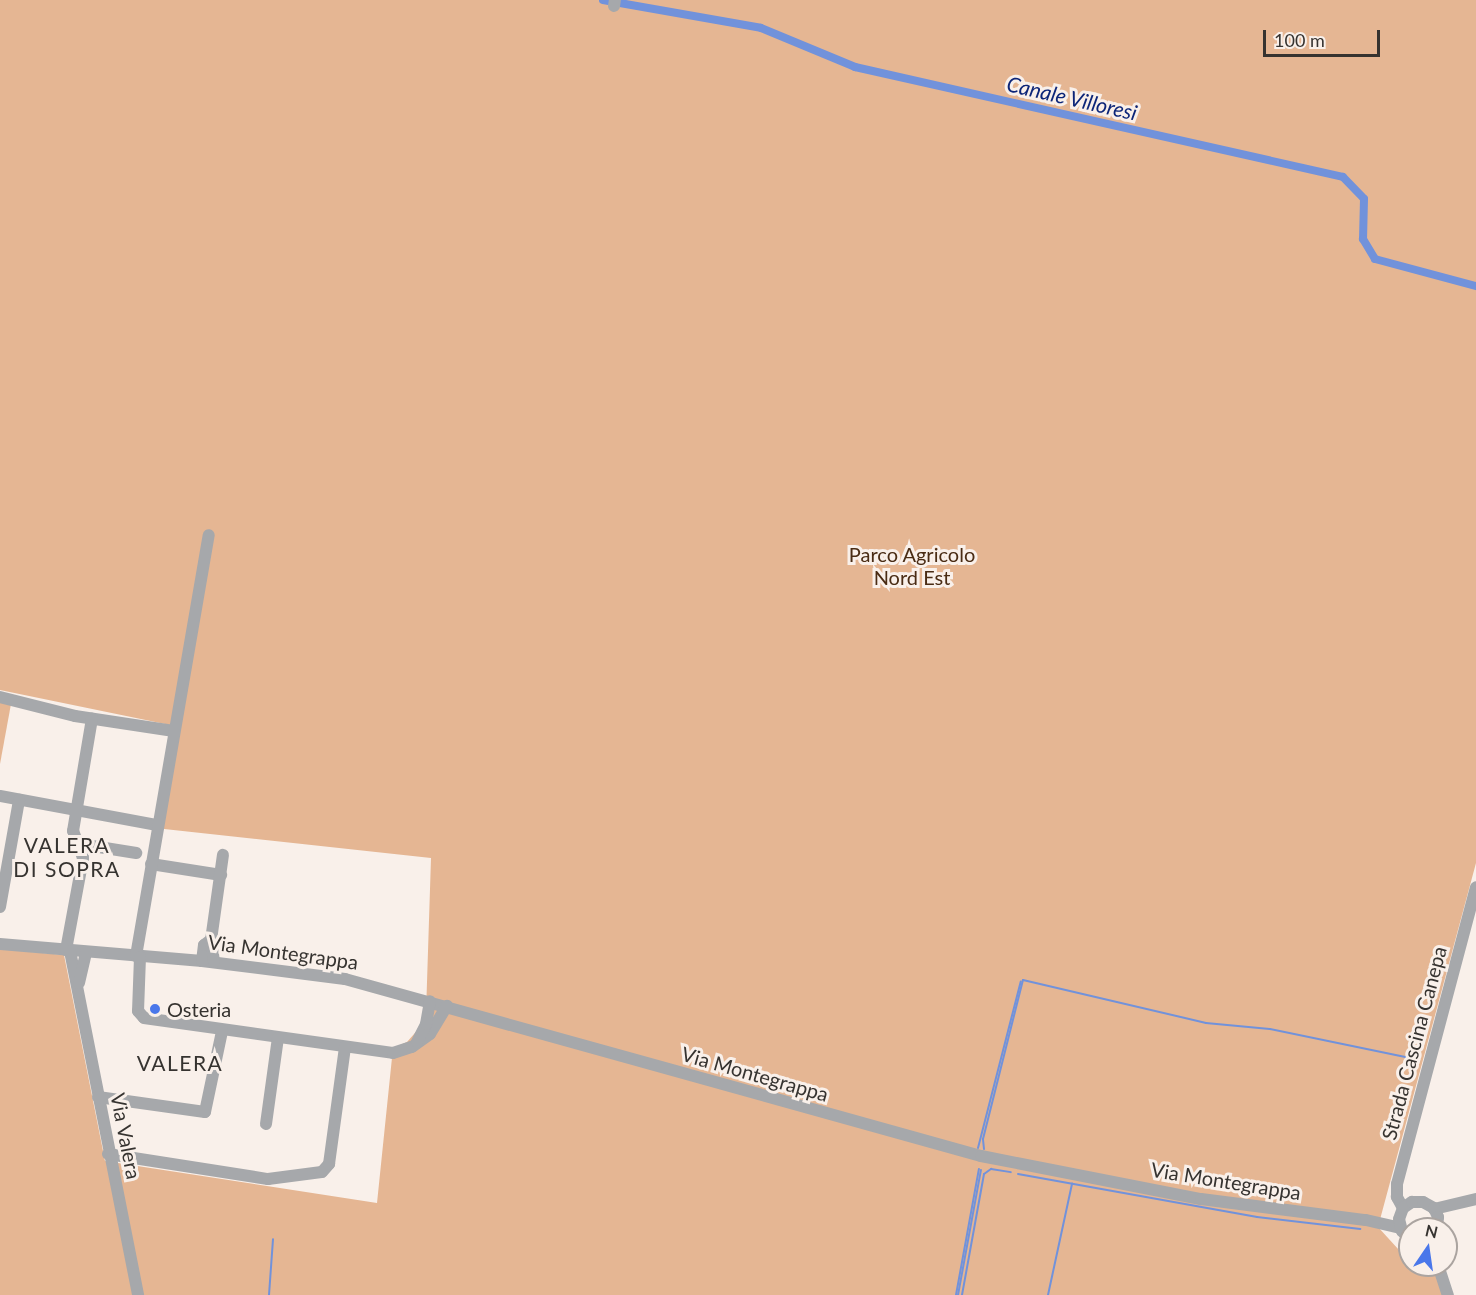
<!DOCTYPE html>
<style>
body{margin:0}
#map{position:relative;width:1476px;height:1295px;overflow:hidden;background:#f9f0ea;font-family:Lato,sans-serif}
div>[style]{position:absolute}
.green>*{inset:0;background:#e5b693}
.stream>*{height:2px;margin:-1px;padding:0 1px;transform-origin:1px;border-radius:1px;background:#7192db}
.canal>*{height:8px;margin:-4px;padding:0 4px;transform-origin:4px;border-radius:4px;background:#7192db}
.minor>*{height:12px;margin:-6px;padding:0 6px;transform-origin:6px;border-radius:6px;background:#a6a8ab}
.dots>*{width:16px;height:16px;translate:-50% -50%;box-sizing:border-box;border:3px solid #f9f0ea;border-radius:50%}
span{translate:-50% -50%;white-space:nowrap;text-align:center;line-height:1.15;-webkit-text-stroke:6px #f9f0ea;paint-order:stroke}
.park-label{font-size:20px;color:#4a2c14}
.street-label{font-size:20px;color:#363330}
.poi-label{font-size:20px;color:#363330}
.left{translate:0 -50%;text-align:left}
.water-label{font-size:21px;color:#0c2578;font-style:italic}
.neighbourhood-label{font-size:21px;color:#363330;letter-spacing:1.5px}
.north{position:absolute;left:1398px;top:1217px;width:60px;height:60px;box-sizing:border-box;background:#f9f0ea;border:2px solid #aba4a0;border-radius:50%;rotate:13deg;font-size:16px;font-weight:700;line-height:24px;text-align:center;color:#363330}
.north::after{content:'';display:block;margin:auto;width:21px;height:27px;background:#4a77ea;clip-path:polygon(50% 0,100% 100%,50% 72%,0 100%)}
.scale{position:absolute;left:1263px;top:30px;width:117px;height:27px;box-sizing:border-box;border:3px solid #363330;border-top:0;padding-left:8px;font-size:18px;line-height:21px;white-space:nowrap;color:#363330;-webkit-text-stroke:4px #f9f0ea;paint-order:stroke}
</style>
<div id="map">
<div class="green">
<div style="clip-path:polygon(0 0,1476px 0,1476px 863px,1378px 1227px,1399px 1250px,1410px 1254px,1410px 1265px,1433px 1265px,1446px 1295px,0 1295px,0 949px,64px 955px,105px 1161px,377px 1203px,393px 1048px,407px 1042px,422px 1025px,426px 1013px,431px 858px,155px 828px,170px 725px,0 690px)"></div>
<div style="clip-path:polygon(0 701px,11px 704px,0 764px)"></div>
</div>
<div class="stream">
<div style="left:978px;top:1148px;width:172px;rotate:-75.6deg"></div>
<div style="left:984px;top:1149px;width:10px;rotate:-96deg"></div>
<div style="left:983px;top:1139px;width:164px;rotate:-75.9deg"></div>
<div style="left:1023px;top:980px;width:188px;rotate:13.2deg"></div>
<div style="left:1206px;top:1023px;width:64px;rotate:5.4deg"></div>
<div style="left:1270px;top:1029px;width:148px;rotate:11.7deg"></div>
<div style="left:1018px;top:1174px;width:243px;rotate:10.2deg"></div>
<div style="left:1257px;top:1217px;width:104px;rotate:6.6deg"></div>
<div style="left:269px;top:1295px;width:56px;rotate:-85.9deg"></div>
<div style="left:956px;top:1295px;width:128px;rotate:-79.7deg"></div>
<div style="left:958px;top:1295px;width:127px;rotate:-79.6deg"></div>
<div style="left:962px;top:1295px;width:123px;rotate:-79.7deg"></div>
<div style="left:984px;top:1174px;width:9px;rotate:-36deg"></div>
<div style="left:991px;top:1169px;width:20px;rotate:9deg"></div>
<div style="left:1048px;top:1295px;width:114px;rotate:-77.8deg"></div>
</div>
<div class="canal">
<div style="left:603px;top:0;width:160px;rotate:10deg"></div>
<div style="left:761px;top:28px;width:102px;rotate:22.5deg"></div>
<div style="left:855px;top:67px;width:500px;rotate:12.7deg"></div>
<div style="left:1343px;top:177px;width:30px;rotate:46deg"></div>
<div style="left:1364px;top:199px;width:40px;rotate:91.4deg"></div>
<div style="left:1363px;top:239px;width:23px;rotate:59deg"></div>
<div style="left:1375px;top:259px;width:105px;rotate:15deg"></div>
</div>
<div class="minor">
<div style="left:614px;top:6px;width:6px;rotate:-81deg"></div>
<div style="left:0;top:697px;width:77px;rotate:14.2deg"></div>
<div style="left:75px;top:716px;width:100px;rotate:8.6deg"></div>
<div style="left:0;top:796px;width:160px;rotate:10.5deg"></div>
<div style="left:80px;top:844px;width:57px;rotate:9.1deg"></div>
<div style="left:151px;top:864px;width:71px;rotate:8.9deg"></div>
<div style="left:0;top:907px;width:109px;rotate:-79.9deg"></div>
<div style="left:211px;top:940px;width:86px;rotate:-82deg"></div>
<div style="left:0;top:944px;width:203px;rotate:4.8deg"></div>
<div style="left:202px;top:961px;width:144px;rotate:7.2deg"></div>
<div style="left:345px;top:979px;width:660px;rotate:15.55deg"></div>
<div style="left:981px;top:1156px;width:224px;rotate:11.1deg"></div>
<div style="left:1201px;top:1199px;width:166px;rotate:7.3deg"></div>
<div style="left:1366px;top:1220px;width:35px;rotate:13deg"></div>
<div style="left:66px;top:950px;width:94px;rotate:-79.5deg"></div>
<div style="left:83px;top:858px;width:29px;rotate:-110deg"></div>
<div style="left:73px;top:831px;width:114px;rotate:-80.4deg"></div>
<div style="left:70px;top:951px;width:351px;rotate:78.8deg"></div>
<div style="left:136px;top:956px;width:427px;rotate:-80.2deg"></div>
<div style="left:140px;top:957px;width:54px;rotate:92.1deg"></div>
<div style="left:138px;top:1011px;width:9px;rotate:49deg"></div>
<div style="left:144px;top:1018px;width:251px;rotate:8deg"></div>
<div style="left:393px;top:1053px;width:20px;rotate:-18deg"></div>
<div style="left:412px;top:1047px;width:22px;rotate:-36deg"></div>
<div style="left:430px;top:1034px;width:33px;rotate:-59deg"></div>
<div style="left:202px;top:961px;width:16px;rotate:-83deg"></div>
<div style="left:204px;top:945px;width:9px;rotate:-36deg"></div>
<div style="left:211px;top:940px;width:22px;rotate:82deg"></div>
<div style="left:79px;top:983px;width:31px;rotate:-77deg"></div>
<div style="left:417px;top:1042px;width:20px;rotate:-63deg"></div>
<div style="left:426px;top:1024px;width:23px;rotate:-80deg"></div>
<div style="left:98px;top:1097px;width:108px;rotate:8deg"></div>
<div style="left:205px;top:1112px;width:83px;rotate:-78.1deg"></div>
<div style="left:266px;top:1124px;width:87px;rotate:-82.1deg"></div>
<div style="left:108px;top:1154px;width:162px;rotate:8.9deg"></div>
<div style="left:268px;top:1179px;width:54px;rotate:-7.4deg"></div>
<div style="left:322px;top:1172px;width:11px;rotate:-49deg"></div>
<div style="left:329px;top:1164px;width:118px;rotate:-82.2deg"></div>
<div style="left:1403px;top:1208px;width:13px;rotate:-119deg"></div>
<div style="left:1397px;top:1197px;width:13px;rotate:-90deg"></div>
<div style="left:1397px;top:1184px;width:307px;rotate:-75.1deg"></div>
<div style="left:1434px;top:1209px;width:43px;rotate:-13.4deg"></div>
<div style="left:1410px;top:1239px;width:11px;rotate:-135deg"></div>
<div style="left:1402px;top:1231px;width:12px;rotate:-104deg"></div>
<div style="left:1399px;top:1219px;width:12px;rotate:-70deg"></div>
<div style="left:1403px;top:1208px;width:11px;rotate:-34deg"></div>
<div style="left:1412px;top:1202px;width:11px"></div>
<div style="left:1423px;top:1202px;width:13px;rotate:29deg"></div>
<div style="left:1434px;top:1208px;width:10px;rotate:66deg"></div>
<div style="left:1438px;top:1217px;width:12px;rotate:95deg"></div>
<div style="left:1438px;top:1265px;width:32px;rotate:72deg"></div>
</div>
<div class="dots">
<div style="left:155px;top:1009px;background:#4a77ea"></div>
</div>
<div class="park-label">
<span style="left:912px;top:566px">Parco Agricolo<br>Nord Est</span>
</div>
<div class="street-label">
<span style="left:283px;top:952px;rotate:8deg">Via Montegrappa</span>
<span style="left:1414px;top:1043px;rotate:-75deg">Strada Cascina Canepa</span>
<span style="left:755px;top:1074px;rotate:16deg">Via Montegrappa</span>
<span style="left:126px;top:1136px;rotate:79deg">Via Valera</span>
<span style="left:1226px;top:1181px;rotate:9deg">Via Montegrappa</span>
</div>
<div class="poi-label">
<span class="left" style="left:167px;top:1009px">Osteria</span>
</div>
<div class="water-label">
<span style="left:1072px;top:98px;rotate:13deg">Canale Villoresi</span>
</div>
<div class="neighbourhood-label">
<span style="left:67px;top:857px">VALERA<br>DI SOPRA</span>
<span style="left:180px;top:1063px">VALERA</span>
</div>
<div class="north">N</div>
<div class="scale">100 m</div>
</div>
